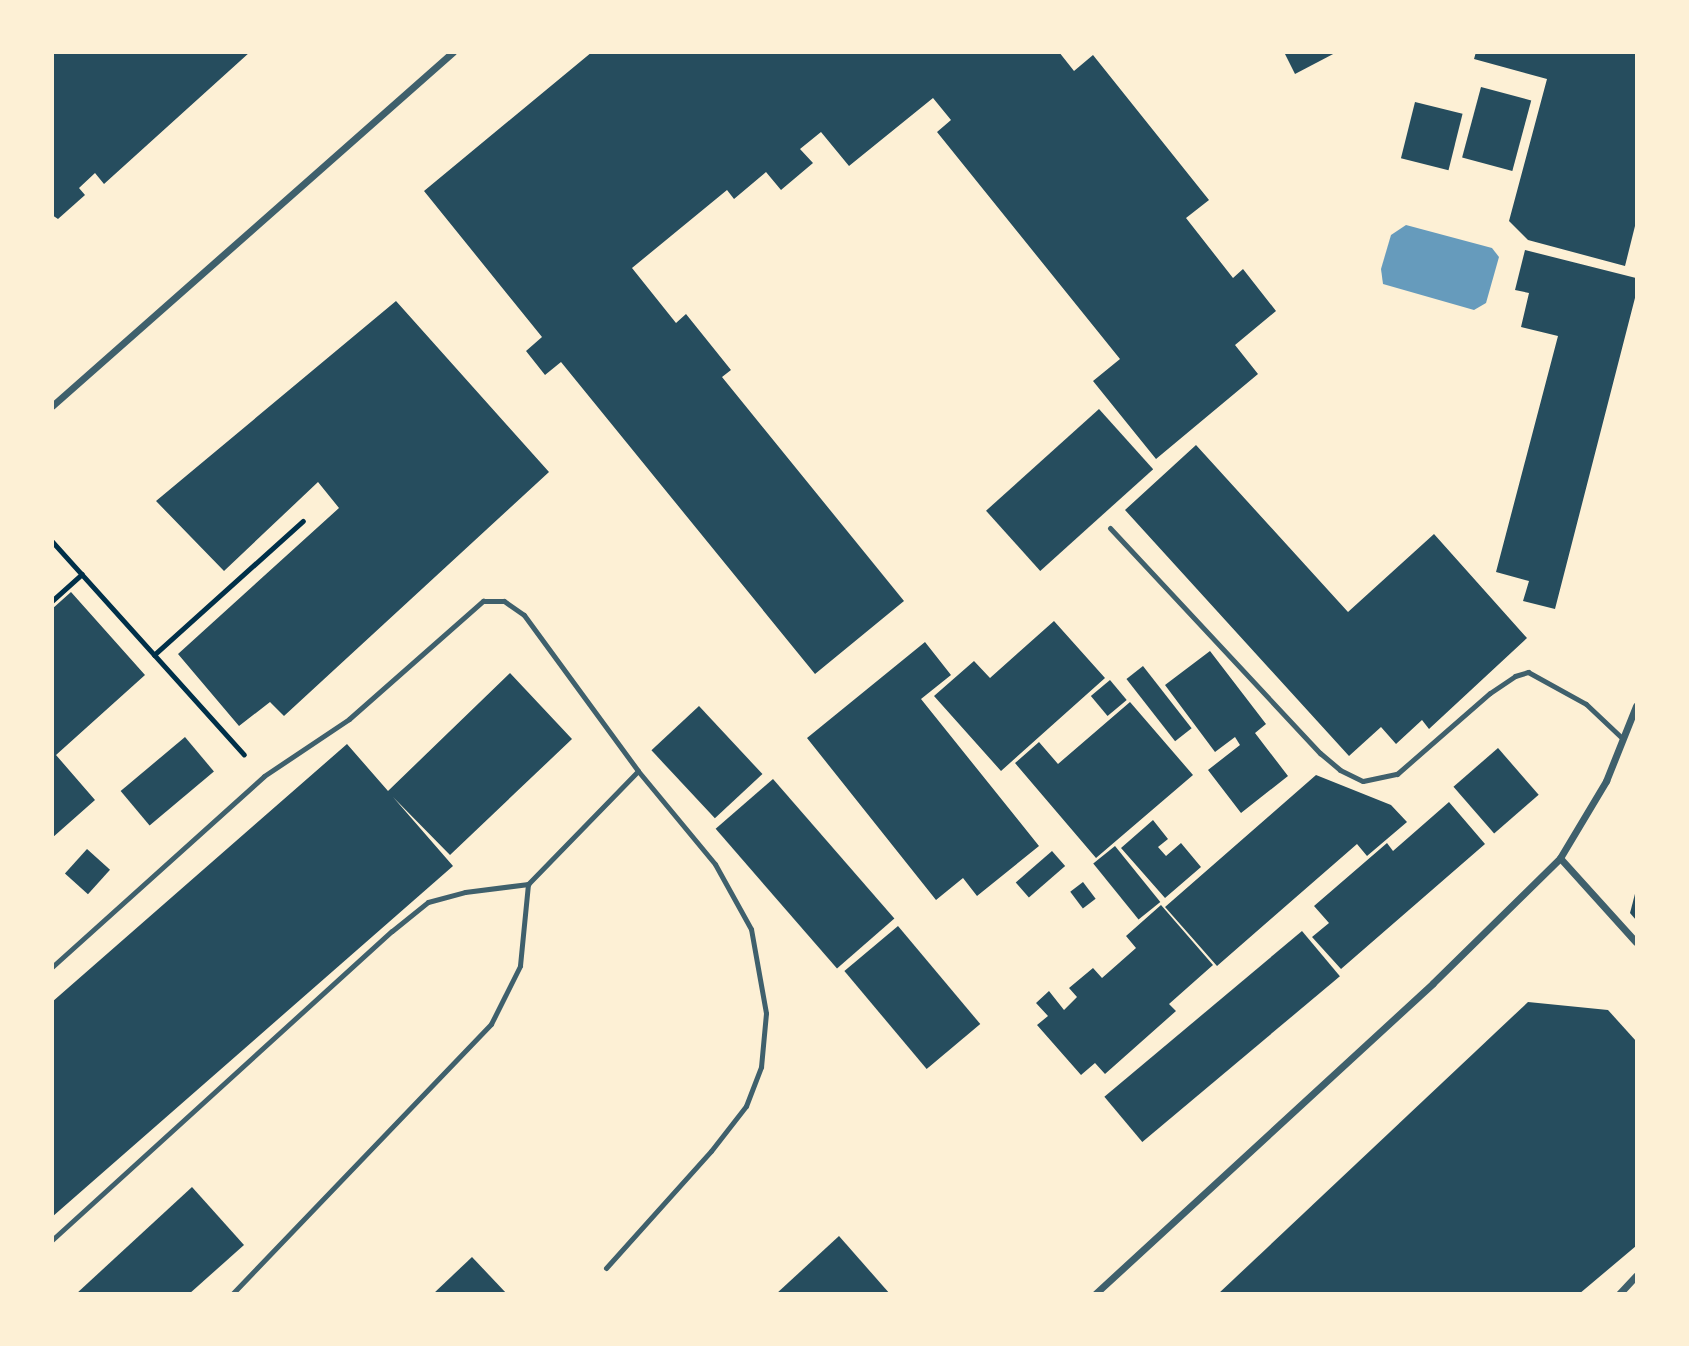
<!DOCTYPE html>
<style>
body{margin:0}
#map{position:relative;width:1689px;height:1346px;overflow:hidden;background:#fdf0d5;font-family:"Nunito Sans",sans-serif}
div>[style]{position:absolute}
.water>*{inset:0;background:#669bbc}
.building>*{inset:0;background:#264d5e;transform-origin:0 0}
.path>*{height:4.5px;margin:-2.25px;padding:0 2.25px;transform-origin:2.25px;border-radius:2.25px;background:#003049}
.service>*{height:5px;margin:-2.5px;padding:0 2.5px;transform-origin:2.5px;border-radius:2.5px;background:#3f606c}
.minor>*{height:7px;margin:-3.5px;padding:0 3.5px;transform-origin:3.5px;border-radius:3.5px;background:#3f606c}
span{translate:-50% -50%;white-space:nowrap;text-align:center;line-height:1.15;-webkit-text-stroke:7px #fdf0d5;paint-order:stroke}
.frame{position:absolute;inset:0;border:54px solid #fdf0d5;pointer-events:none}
</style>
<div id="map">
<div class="water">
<div style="clip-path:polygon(1406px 225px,1492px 248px,1499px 257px,1486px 303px,1474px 310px,1383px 284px,1381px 269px,1391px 235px)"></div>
</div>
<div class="building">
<div style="clip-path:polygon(52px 52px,250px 52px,104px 184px,95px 173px,79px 188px,85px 195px,58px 219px,52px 215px)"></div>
<div style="clip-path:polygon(592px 52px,1059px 52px,1074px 71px,1093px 55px,1209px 200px,1186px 218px,1233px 278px,1243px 269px,1276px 311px,1235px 345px,1258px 374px,1156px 459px,1093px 381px,1120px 359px,937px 132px,951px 120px,933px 98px,849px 166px,821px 132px,800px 149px,813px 163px,781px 190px,766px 172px,734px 199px,727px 190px,632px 268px,676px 323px,686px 314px,731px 370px,722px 377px,904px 601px,815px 674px,561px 362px,545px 375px,526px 351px,542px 337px,424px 191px)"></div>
<div style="clip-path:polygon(1284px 52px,1337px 52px,1295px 74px)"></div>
<div style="clip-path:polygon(1476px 52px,1636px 52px,1636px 222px,1625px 266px,1528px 240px,1509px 221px,1547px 79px,1474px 59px)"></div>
<div style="left:1481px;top:87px;width:52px;height:73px;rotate:15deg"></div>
<div style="left:1415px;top:102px;width:49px;height:58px;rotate:14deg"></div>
<div style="clip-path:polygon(1525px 250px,1636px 278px,1636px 294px,1555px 609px,1523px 601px,1529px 581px,1496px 572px,1558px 336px,1521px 327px,1529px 293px,1515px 290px)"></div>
<div style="clip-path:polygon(396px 301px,549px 472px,284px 716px,270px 702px,239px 726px,178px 654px,339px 508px,318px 482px,224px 571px,156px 501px)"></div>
<div style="left:1099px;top:409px;width:81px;height:152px;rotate:48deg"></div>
<div style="clip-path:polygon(1196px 445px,1348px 612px,1434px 534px,1527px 638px,1429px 729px,1422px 720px,1396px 744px,1381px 727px,1349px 756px,1125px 510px)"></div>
<div style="clip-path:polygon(71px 592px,145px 675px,56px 755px,95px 800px,52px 838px,52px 609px)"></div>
<div style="clip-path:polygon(1054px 621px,1105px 678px,1001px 771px,934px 696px,974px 661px,990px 678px)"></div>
<div style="clip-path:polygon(925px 642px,951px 675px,921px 699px,1039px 846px,977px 896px,963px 878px,936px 900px,807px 738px)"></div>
<div style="clip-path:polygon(1210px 651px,1266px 724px,1255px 733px,1288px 776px,1241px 813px,1208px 770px,1240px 745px,1235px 737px,1215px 752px,1165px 685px)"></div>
<div style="left:1143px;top:666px;width:79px;height:21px;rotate:52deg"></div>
<div style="clip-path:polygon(510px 673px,572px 739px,450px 855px,393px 797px,453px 866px,52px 1217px,52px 1002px,347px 744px,388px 791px)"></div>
<div style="left:1110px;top:680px;width:26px;height:25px;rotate:50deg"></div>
<div style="clip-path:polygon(1130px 702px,1193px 775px,1096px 858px,1015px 763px,1039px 742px,1058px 764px)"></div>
<div style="left:699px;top:706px;width:93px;height:65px;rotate:47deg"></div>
<div style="left:185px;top:737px;width:45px;height:84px;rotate:50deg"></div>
<div style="left:1498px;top:748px;width:62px;height:59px;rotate:49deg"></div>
<div style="clip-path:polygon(1316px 775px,1391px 805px,1407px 822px,1367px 856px,1357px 844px,1217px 966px,1165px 907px)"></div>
<div style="left:773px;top:779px;width:185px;height:76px;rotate:49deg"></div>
<div style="clip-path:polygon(1449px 802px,1485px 844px,1341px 969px,1312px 937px,1329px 923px,1314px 906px,1387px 843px,1393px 851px)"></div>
<div style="clip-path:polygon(1153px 820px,1168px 839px,1158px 847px,1166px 856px,1181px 843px,1201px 867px,1165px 898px,1121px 848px)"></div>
<div style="left:1115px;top:846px;width:72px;height:28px;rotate:51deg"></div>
<div style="left:87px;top:849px;width:31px;height:33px;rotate:42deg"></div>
<div style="left:1052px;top:851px;width:20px;height:48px;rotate:49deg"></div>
<div style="left:1083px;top:882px;width:21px;height:16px;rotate:53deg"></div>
<div style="clip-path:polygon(1636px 890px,1636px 920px,1630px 913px)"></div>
<div style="clip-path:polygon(1161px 905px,1213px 965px,1169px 1004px,1176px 1011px,1105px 1074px,1095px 1063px,1081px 1075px,1037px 1025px,1048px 1016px,1036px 1003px,1049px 991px,1064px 1010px,1077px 997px,1069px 988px,1093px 968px,1102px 978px,1136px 948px,1126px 936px)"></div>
<div style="left:898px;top:926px;width:128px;height:70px;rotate:50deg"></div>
<div style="left:1302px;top:931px;width:59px;height:258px;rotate:50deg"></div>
<div style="clip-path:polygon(1528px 1002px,1608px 1010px,1636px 1041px,1636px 1246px,1579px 1294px,1218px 1294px)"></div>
<div style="clip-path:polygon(192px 1187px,244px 1245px,189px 1294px,76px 1294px)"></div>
<div style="clip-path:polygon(839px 1236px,890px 1294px,776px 1294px)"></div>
<div style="clip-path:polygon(472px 1257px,507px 1294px,433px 1294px)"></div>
</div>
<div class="path">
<div style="left:52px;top:541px;width:287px;rotate:48deg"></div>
<div style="left:52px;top:601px;width:40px;rotate:-42deg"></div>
<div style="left:154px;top:655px;width:200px;rotate:-42deg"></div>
</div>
<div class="service">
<div style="left:1110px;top:528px;width:308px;rotate:47deg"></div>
<div style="left:1320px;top:753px;width:26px;rotate:40deg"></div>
<div style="left:1340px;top:770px;width:25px;rotate:26deg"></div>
<div style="left:1363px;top:781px;width:35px;rotate:-12deg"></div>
<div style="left:1397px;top:774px;width:123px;rotate:-41.1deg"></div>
<div style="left:1490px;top:693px;width:30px;rotate:-34deg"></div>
<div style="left:1515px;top:676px;width:14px;rotate:-17deg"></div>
<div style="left:1528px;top:672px;width:66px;rotate:28.9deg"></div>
<div style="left:1586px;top:704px;width:51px;rotate:43.4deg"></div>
<div style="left:52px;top:967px;width:285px;rotate:-42deg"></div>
<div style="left:264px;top:776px;width:102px;rotate:-33.8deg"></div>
<div style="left:349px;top:719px;width:179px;rotate:-41.4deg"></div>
<div style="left:483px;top:601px;width:21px"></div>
<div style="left:504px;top:601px;width:24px;rotate:35deg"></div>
<div style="left:524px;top:615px;width:193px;rotate:53.8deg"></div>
<div style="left:638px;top:771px;width:158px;rotate:134.2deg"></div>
<div style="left:528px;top:884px;width:82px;rotate:95.6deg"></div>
<div style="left:520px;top:966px;width:65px;rotate:116.6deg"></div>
<div style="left:491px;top:1024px;width:374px;rotate:133.8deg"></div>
<div style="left:52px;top:1240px;width:459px;rotate:-42.3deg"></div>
<div style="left:392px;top:931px;width:46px;rotate:-38.9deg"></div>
<div style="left:428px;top:902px;width:38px;rotate:-15deg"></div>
<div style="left:465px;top:892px;width:64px;rotate:-7.2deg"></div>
<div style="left:606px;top:1268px;width:157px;rotate:-48.1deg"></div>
<div style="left:711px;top:1151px;width:57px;rotate:-52.1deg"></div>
<div style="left:746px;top:1106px;width:42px;rotate:-69deg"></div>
<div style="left:761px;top:1067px;width:54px;rotate:-84.7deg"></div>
<div style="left:766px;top:1013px;width:85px;rotate:-100.1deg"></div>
<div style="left:751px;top:929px;width:74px;rotate:-119deg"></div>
<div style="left:715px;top:864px;width:121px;rotate:-129.6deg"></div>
</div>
<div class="minor">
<div style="left:52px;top:406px;width:535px;rotate:-41.44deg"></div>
<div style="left:1560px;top:858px;width:113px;rotate:47.9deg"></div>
<div style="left:1095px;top:1294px;width:459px;rotate:-42.6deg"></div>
<div style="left:1433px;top:983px;width:178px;rotate:-44.5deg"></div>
<div style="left:1560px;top:858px;width:90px;rotate:-59.1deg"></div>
<div style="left:1606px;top:781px;width:81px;rotate:-68.2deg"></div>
<div style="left:1619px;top:1294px;width:25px;rotate:-47deg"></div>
</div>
<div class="frame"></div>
</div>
